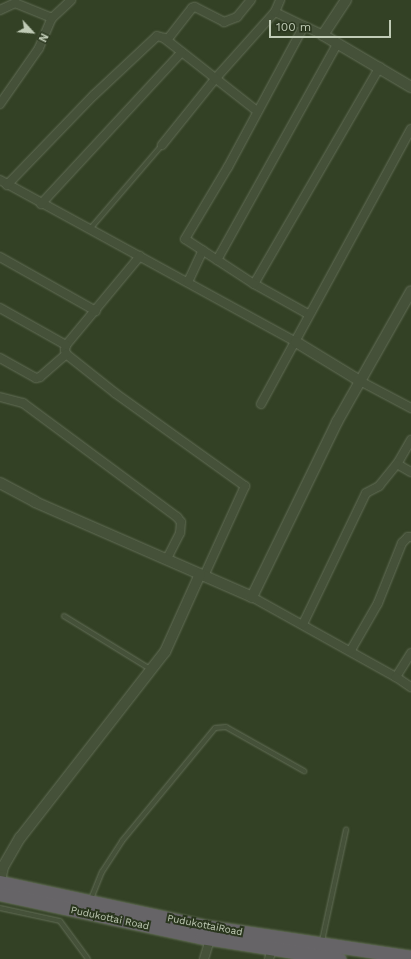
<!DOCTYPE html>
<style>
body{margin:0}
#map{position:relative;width:411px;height:959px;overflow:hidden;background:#334125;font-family:"Work Sans",sans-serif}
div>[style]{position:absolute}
.roads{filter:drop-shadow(0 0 1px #636e57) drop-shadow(0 0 1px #636e57)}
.service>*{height:4px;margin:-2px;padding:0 2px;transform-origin:2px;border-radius:2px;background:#455139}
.minor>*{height:8px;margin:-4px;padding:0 4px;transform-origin:4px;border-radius:4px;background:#455139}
.tertiary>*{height:10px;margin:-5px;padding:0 5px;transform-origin:5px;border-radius:5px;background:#455139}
.trunk>*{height:13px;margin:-6.5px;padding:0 6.5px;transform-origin:6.5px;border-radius:6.5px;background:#666467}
span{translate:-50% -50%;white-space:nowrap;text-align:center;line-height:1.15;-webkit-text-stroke:4px #2a361e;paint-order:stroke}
.street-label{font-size:10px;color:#c0cbb6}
.north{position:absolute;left:12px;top:12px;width:40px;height:40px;-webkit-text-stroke:3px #2a361e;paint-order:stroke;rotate:116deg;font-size:11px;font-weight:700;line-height:16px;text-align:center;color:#c0cbb6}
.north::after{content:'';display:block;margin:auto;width:14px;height:18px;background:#c0cbb6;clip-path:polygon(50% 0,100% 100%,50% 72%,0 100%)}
.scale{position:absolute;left:269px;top:20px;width:122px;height:18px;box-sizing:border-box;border:2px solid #c0cbb6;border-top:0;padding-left:5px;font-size:12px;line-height:14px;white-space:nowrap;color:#c0cbb6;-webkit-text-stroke:3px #2a361e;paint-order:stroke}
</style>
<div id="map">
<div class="roads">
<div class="service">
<div style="left:90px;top:229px;width:111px;rotate:-49.4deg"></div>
<div style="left:64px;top:616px;width:101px;rotate:31.6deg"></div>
<div style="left:91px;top:899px;width:29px;rotate:-68deg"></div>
<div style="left:102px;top:872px;width:37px;rotate:-57deg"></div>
<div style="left:122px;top:841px;width:146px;rotate:-50.5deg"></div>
<div style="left:215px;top:728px;width:11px;rotate:-5deg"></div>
<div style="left:226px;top:727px;width:90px;rotate:29.4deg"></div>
<div style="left:0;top:908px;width:61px;rotate:12.2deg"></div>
<div style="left:60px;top:921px;width:47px;rotate:53.6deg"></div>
<div style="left:322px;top:941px;width:114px;rotate:-77.8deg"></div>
</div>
<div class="minor">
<div style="left:0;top:10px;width:17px;rotate:-25deg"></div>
<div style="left:15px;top:3px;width:40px;rotate:22deg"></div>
<div style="left:275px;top:12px;width:32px;rotate:26deg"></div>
<div style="left:167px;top:40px;width:41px;rotate:-52deg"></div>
<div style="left:192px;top:8px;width:3px;rotate:-18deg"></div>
<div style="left:195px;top:7px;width:33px;rotate:27deg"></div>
<div style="left:224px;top:22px;width:14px;rotate:-21deg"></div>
<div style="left:237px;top:17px;width:22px;rotate:-51deg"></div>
<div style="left:0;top:104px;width:68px;rotate:-55.1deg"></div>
<div style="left:39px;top:48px;width:33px;rotate:-67deg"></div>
<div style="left:52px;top:18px;width:26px;rotate:-43deg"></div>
<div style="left:162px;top:145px;width:85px;rotate:-51.2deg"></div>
<div style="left:215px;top:79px;width:90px;rotate:-48.2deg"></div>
<div style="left:275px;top:12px;width:13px;rotate:-67deg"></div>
<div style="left:0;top:180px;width:337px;rotate:28.7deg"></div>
<div style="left:7px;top:185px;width:125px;rotate:-46deg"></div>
<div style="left:94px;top:95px;width:86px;rotate:-43.1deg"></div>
<div style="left:157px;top:36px;width:7px;rotate:16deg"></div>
<div style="left:164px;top:38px;width:118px;rotate:38.1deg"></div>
<div style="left:41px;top:204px;width:207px;rotate:-47.2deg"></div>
<div style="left:140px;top:256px;width:116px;rotate:129.7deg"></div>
<div style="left:66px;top:345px;width:5px;rotate:101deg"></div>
<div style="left:65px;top:350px;width:4px;rotate:76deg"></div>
<div style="left:66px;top:354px;width:63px;rotate:38.5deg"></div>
<div style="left:115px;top:393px;width:160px;rotate:35.6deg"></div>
<div style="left:245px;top:486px;width:99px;rotate:114.5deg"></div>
<div style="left:0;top:257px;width:110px;rotate:29.4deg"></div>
<div style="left:217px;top:260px;width:247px;rotate:-60.9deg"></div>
<div style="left:188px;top:282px;width:35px;rotate:-65deg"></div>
<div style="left:254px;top:284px;width:251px;rotate:-59.9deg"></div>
<div style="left:0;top:308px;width:76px;rotate:29.3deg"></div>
<div style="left:308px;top:314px;width:62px;rotate:-150.9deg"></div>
<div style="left:254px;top:284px;width:82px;rotate:-146.9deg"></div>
<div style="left:185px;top:239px;width:84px;rotate:-59.2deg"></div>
<div style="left:228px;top:167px;width:160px;rotate:-61.7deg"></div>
<div style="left:304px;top:26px;width:21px;rotate:25deg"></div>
<div style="left:0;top:358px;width:41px;rotate:29.1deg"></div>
<div style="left:36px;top:378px;width:4px;rotate:-14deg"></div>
<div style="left:40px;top:377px;width:35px;rotate:-41deg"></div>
<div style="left:360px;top:381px;width:58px;rotate:27.9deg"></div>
<div style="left:0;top:397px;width:24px;rotate:15deg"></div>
<div style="left:23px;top:403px;width:192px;rotate:36.5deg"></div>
<div style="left:177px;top:517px;width:6px;rotate:51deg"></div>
<div style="left:181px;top:522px;width:11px;rotate:95deg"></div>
<div style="left:180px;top:533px;width:28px;rotate:117deg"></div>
<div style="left:261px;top:404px;width:313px;rotate:-61.4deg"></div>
<div style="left:411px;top:440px;width:28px;rotate:120deg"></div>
<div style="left:397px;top:464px;width:16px;rotate:30deg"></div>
<div style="left:252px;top:597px;width:165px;rotate:29.1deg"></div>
<div style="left:396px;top:677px;width:28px;rotate:-58deg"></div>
<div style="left:303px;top:624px;width:145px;rotate:-64.3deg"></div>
<div style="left:366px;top:493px;width:15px;rotate:-28deg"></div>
<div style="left:379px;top:486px;width:28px;rotate:-51deg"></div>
<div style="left:351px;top:650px;width:54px;rotate:-60.1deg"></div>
<div style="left:378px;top:603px;width:65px;rotate:-68.2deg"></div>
<div style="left:402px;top:543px;width:8px;rotate:-45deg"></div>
<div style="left:408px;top:537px;width:3px"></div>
<div style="left:396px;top:677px;width:18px;rotate:34deg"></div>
<div style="left:204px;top:959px;width:21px;rotate:-73deg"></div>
<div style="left:269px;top:959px;width:10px;rotate:-73deg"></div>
</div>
<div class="tertiary">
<div style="left:346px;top:0;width:42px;rotate:123.3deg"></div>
<div style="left:323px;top:35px;width:102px;rotate:30.6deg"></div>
<div style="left:296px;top:342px;width:75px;rotate:31.4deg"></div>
<div style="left:0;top:483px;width:40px;rotate:28deg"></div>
<div style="left:35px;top:502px;width:237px;rotate:23.6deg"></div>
<div style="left:252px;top:597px;width:195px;rotate:-64.1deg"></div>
<div style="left:337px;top:422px;width:150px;rotate:-60.5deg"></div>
<div style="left:0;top:881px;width:14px;rotate:-78deg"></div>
<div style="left:3px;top:867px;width:34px;rotate:-60deg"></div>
<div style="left:20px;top:838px;width:236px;rotate:-52.1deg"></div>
<div style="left:165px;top:652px;width:85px;rotate:-65.8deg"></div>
</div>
<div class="trunk">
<div style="left:0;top:882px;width:208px;rotate:12.2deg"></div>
<div style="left:203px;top:926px;width:210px;rotate:8.5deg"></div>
<div style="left:0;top:894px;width:206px;rotate:12.1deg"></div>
<div style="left:201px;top:937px;width:140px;rotate:9.1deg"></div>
</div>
</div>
<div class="street-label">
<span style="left:110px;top:918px;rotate:12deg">Pudukottai Road</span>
<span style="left:205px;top:925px;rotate:11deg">PudukottaiRoad</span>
</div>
<div class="north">N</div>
<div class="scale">100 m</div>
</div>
